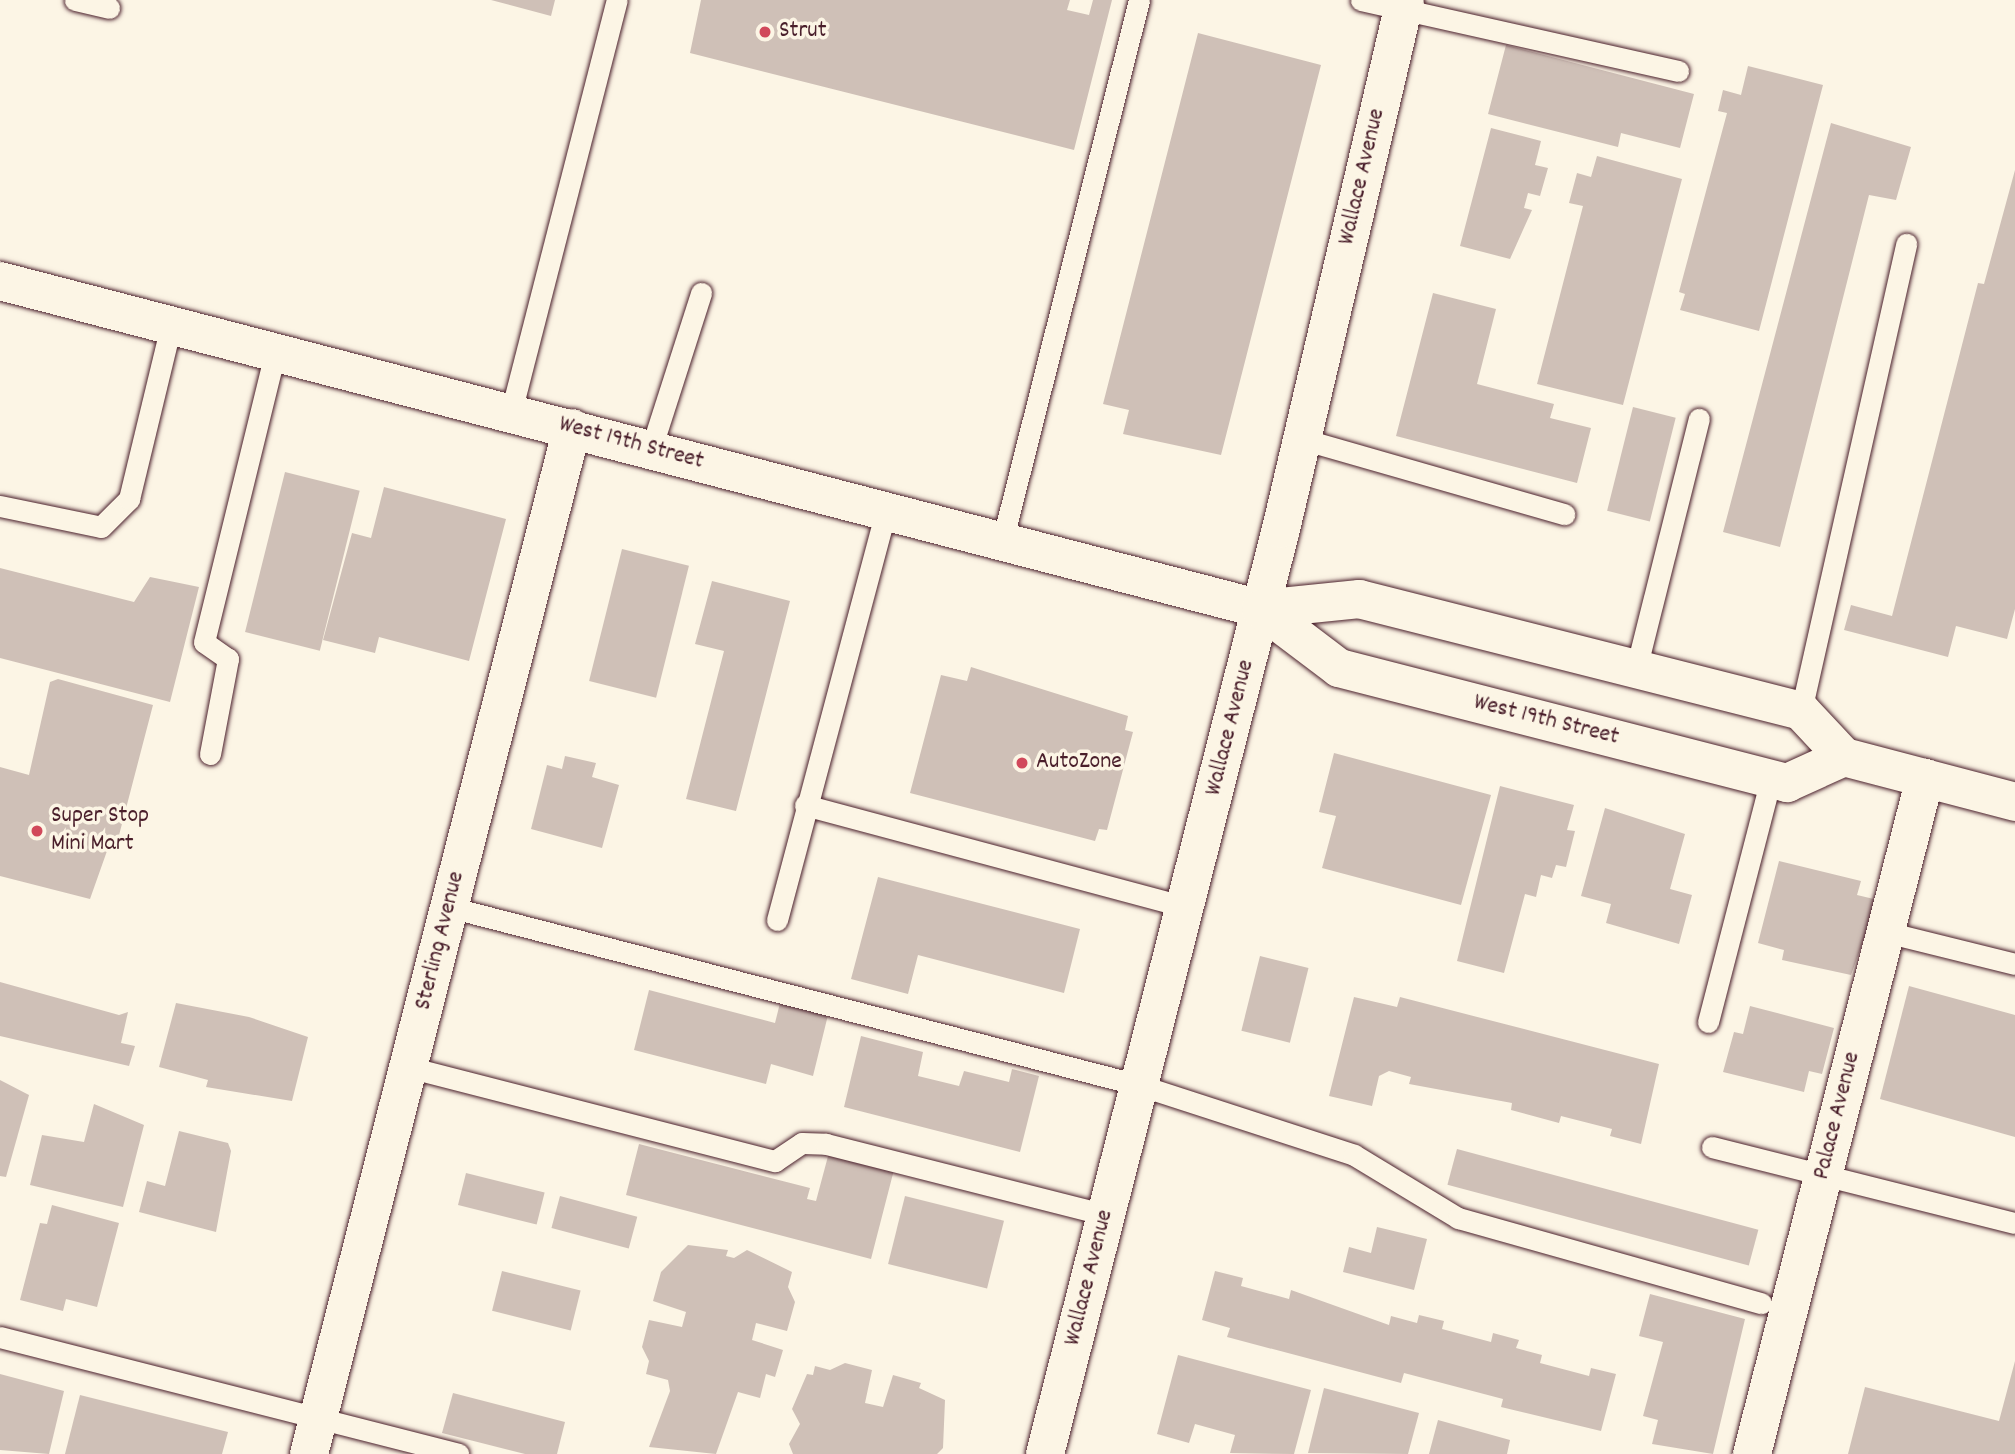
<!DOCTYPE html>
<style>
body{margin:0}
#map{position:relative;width:2015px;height:1454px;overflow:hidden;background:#fcf5e5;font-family:Dekko,sans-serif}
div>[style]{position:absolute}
.building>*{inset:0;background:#cfc0b7;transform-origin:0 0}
.roads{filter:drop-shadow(0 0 2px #4a1f2b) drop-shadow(0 0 2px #4a1f2b)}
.service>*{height:21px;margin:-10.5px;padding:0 10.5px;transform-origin:10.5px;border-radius:10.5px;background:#fcf5e5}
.minor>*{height:38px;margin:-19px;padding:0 19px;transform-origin:19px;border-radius:19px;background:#fcf5e5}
.secondary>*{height:38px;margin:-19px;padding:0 19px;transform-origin:19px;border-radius:19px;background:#fcf5e5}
.dots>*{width:19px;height:19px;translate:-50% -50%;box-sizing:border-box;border:4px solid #fcf5e5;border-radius:50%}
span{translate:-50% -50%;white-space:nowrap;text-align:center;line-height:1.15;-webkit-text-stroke:7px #fcf5e5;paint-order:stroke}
.poi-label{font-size:24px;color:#4a1f2b}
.left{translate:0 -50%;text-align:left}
.street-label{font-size:24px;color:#4a1f2b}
</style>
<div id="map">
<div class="building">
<div style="clip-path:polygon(491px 0,555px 0,551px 16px)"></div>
<div style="clip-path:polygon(701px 0,1070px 0,1067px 10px,1089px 15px,1093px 0,1112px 0,1074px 150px,690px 53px)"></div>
<div style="clip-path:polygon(1198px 33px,1321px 65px,1221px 455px,1123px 434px,1129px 410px,1103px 404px)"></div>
<div style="clip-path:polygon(1506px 45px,1694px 94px,1680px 148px,1621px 133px,1618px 147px,1488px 114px)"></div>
<div style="clip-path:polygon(1748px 66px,1823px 85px,1759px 331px,1680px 310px,1685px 294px,1679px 292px,1727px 113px,1718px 111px,1723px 90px,1741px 95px)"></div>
<div style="clip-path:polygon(1831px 123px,1911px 147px,1896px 200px,1869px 195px,1780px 547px,1723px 532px)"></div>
<div style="clip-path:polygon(1491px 128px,1541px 141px,1535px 165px,1548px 168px,1540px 196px,1528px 193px,1524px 208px,1532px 210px,1510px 259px,1460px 246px)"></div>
<div style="clip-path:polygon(1597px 156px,1682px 179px,1623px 405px,1537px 384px,1583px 206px,1569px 203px,1577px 173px,1591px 177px)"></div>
<div style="clip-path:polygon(2015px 170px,2015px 609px,2007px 639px,1956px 626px,1948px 657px,1844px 630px,1851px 605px,1892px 616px,1978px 283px,1984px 284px)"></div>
<div style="clip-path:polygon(1433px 293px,1496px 309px,1477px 384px,1554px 404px,1550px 418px,1591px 428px,1577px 483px,1396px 436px)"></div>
<div style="left:1633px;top:407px;width:44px;height:107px;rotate:14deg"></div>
<div style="left:285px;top:472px;width:77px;height:165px;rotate:14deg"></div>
<div style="clip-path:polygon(384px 487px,506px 519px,469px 661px,379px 637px,375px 653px,323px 640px,352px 533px,371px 538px)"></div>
<div style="left:622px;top:549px;width:69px;height:136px;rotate:14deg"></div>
<div style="clip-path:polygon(0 568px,134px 602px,150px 577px,199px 587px,170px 702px,0 658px)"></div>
<div style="clip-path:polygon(712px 581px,790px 601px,736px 811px,686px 799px,724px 651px,695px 644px)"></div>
<div style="clip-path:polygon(971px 667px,1128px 716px,1125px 730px,1133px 732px,1107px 830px,1099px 829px,1095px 841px,910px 793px,941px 675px,967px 681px)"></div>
<div style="clip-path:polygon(58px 679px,153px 705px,117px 843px,104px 840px,102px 849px,107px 851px,90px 899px,0 876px,0 767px,29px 775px,50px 682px)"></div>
<div style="clip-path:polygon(1334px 753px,1491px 795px,1461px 905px,1322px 868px,1336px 816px,1319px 812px)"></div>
<div style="clip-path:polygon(565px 756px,596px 763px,592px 777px,619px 785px,602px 848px,531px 829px,547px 765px,562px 769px)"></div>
<div style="clip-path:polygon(1500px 786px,1574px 805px,1567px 830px,1575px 831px,1566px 867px,1556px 865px,1552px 878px,1541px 875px,1536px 897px,1525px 894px,1504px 973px,1457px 961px)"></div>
<div style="clip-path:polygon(1605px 808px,1685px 834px,1670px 889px,1692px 895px,1679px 944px,1606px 923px,1611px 904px,1581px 896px)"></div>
<div style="clip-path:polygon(1779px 861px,1861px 881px,1857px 895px,1878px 900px,1851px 975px,1782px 960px,1784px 950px,1758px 943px)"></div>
<div style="clip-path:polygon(878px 877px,1080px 929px,1064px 993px,918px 955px,908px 994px,851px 979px)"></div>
<div style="left:1260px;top:956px;width:50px;height:77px;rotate:14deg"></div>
<div style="clip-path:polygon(0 982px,119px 1015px,128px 1012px,121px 1043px,135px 1046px,129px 1066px,0 1036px)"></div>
<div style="clip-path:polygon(1909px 986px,2015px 1015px,2015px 1137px,1880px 1099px)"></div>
<div style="clip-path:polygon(649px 990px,775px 1023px,780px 1003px,828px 1015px,813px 1076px,771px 1064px,766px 1084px,634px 1050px)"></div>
<div style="clip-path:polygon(1354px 997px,1397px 1007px,1400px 997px,1659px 1064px,1641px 1144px,1610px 1136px,1612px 1129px,1561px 1116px,1559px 1123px,1511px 1110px,1512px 1103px,1409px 1084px,1411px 1077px,1389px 1071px,1379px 1076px,1372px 1106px,1329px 1096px)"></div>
<div style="clip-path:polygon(176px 1003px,249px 1017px,308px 1037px,292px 1101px,206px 1087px,208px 1080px,159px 1067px)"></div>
<div style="clip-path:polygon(1750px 1006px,1834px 1028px,1822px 1074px,1809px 1071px,1804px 1092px,1723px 1072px,1734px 1032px,1743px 1034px)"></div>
<div style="clip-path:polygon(861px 1036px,923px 1052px,918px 1076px,959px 1086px,964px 1071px,1009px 1082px,1012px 1069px,1039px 1076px,1020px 1152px,844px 1107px)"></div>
<div style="clip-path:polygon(0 1080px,29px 1095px,6px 1177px,0 1176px)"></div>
<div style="clip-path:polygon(94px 1104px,144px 1125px,123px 1207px,30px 1185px,42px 1135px,84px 1142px)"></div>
<div style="clip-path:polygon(179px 1131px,228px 1143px,231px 1151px,216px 1232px,139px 1212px,147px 1181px,165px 1186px)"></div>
<div style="clip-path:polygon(639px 1144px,810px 1188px,807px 1199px,816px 1201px,831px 1145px,896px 1162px,871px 1259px,626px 1195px)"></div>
<div style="left:1457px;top:1149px;width:312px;height:37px;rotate:15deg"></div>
<div style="left:466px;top:1173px;width:81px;height:33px;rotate:14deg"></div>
<div style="left:560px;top:1196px;width:80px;height:33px;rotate:15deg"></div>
<div style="left:905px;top:1196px;width:102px;height:70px;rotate:14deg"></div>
<div style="clip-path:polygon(52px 1205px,119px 1223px,97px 1307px,66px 1299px,63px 1311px,20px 1300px,40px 1223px,47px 1224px)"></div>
<div style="clip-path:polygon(1377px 1227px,1427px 1239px,1414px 1290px,1343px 1272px,1349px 1247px,1371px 1253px)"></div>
<div style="clip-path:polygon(688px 1245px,728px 1250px,726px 1256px,734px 1258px,747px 1250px,792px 1272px,788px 1287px,795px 1302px,787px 1331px,756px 1323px,752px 1340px,783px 1350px,775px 1377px,766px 1374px,760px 1398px,738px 1392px,716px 1454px,649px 1447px,670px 1391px,668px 1380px,646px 1374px,649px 1361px,642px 1347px,649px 1320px,682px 1327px,686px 1312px,653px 1301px,661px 1272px)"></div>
<div style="left:502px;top:1271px;width:81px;height:41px;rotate:14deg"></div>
<div style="clip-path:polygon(1215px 1271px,1243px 1278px,1241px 1286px,1289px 1299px,1291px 1290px,1389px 1325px,1391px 1316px,1417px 1323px,1419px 1315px,1444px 1321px,1442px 1329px,1491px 1342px,1493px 1333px,1519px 1340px,1516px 1348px,1542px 1355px,1540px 1363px,1589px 1376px,1591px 1368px,1616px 1374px,1601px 1431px,1501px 1407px,1503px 1399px,1404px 1373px,1401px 1383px,1227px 1337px,1230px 1328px,1202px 1320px)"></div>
<div style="clip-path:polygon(1650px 1294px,1745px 1319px,1713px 1454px,1652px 1444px,1658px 1420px,1643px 1416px,1663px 1342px,1639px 1336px)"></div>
<div style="clip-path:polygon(1178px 1355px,1311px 1390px,1294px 1454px,1230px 1453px,1235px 1435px,1195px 1424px,1189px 1443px,1157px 1434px)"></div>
<div style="clip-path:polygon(2015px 1361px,2015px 1454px,1848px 1454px,1865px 1387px,1999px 1421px)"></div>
<div style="clip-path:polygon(845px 1363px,872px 1370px,865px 1403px,883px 1407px,893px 1375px,921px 1383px,919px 1388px,945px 1400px,943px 1448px,937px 1454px,793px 1454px,789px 1444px,800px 1424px,792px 1409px,807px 1374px,813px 1375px,815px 1366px,830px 1370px)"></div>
<div style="clip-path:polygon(0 1374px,64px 1391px,49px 1454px,0 1450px)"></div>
<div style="clip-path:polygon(1324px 1388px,1419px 1413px,1408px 1454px,1308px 1453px)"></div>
<div style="clip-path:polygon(453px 1393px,565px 1422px,557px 1454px,525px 1454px,442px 1433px)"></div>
<div style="clip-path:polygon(80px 1395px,228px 1432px,222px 1454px,65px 1454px)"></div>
<div style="clip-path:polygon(1438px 1420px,1510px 1440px,1507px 1454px,1429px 1454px)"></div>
</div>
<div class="roads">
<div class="service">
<div style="left:75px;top:0;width:35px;rotate:13deg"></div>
<div style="left:1361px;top:0;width:325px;rotate:12.6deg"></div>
<div style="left:511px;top:412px;width:425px;rotate:-75.6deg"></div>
<div style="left:1302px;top:439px;width:273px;rotate:16deg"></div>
<div style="left:651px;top:449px;width:164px;rotate:-72.2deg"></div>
<div style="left:0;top:506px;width:103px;rotate:11.7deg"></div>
<div style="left:101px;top:527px;width:40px;rotate:-45deg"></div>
<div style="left:129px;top:499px;width:179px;rotate:-76.4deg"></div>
<div style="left:1002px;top:542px;width:559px;rotate:-75.81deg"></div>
<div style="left:1636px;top:669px;width:258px;rotate:-75.9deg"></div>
<div style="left:1801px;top:711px;width:479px;rotate:-77.3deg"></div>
<div style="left:210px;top:754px;width:97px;rotate:-79.3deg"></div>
<div style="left:228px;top:659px;width:29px;rotate:-145deg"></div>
<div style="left:204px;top:642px;width:299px;rotate:-76.2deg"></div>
<div style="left:805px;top:805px;width:393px;rotate:15deg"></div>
<div style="left:449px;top:907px;width:713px;rotate:14.47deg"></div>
<div style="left:1139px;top:1085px;width:226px;rotate:18deg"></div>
<div style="left:1354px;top:1155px;width:122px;rotate:31.2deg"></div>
<div style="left:1458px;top:1218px;width:315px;rotate:15.7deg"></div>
<div style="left:777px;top:920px;width:423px;rotate:-75.1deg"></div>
<div style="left:1886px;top:932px;width:133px;rotate:13.9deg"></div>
<div style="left:1708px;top:1022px;width:251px;rotate:-75.5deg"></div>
<div style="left:408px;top:1067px;width:379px;rotate:14.4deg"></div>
<div style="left:775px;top:1161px;width:32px;rotate:-34deg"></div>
<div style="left:802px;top:1143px;width:24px;rotate:2deg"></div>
<div style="left:826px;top:1144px;width:289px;rotate:14.2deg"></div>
<div style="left:1712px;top:1147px;width:312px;rotate:14.1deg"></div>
<div style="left:0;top:1337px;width:473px;rotate:14.3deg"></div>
</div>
<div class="minor">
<div style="left:309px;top:1454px;width:1059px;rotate:-75.62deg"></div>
<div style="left:1045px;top:1454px;width:955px;rotate:-75.69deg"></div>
<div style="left:1281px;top:529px;width:543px;rotate:-76.81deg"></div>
<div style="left:1752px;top:1454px;width:698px;rotate:-75.65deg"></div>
</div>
<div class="secondary">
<div style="left:0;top:281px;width:1303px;rotate:14.58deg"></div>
<div style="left:1261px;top:609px;width:99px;rotate:-5.8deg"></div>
<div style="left:1359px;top:599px;width:456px;rotate:14.2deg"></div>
<div style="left:1801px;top:711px;width:63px;rotate:46.9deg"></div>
<div style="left:1844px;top:757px;width:177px;rotate:14.7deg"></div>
<div style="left:1261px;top:609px;width:98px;rotate:37.1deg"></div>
<div style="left:1339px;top:668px;width:463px;rotate:14.4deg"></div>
<div style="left:1787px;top:783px;width:63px;rotate:-24.5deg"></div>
</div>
</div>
<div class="dots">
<div style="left:765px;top:32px;background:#d1495b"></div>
<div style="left:1022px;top:763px;background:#d1495b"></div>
<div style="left:37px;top:831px;background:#d1495b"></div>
</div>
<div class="poi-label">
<span class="left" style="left:779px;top:32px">Strut</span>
<span class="left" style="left:1036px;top:763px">AutoZone</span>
<span class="left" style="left:51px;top:831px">Super Stop<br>Mini Mart</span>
</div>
<div class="street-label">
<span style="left:1363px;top:177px;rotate:-77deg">Wallace Avenue</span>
<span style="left:631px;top:444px;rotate:15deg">West 19th Street</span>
<span style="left:1546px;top:721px;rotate:14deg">West 19th Street</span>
<span style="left:1231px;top:728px;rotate:-76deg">Wallace Avenue</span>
<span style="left:441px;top:941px;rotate:-76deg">Sterling Avenue</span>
<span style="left:1838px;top:1116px;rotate:-76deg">Palace Avenue</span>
<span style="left:1090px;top:1278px;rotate:-76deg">Wallace Avenue</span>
</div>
</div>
